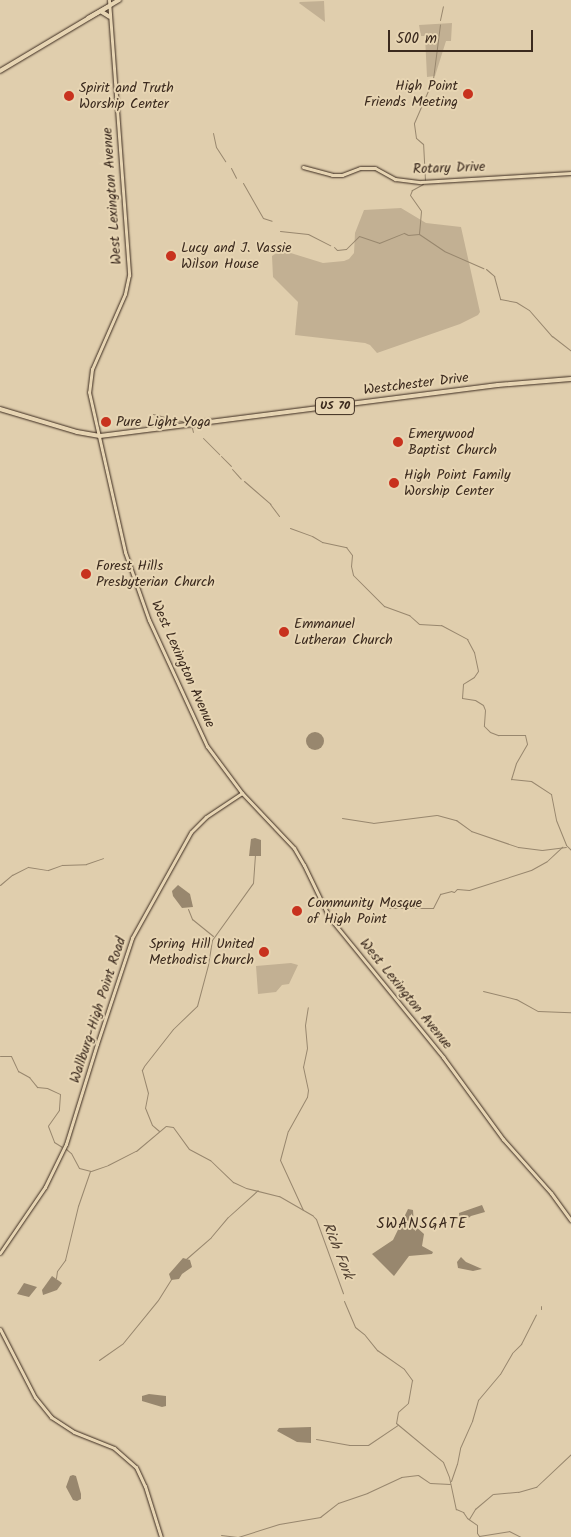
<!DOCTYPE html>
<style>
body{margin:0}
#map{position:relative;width:571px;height:1537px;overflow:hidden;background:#e0cead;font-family:Kalam,sans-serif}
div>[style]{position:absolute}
.green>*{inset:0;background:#c2b093}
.water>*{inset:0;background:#98876e}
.round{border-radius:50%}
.stream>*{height:1px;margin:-0.5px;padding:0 0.5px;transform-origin:0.5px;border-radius:0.5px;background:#98876e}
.roads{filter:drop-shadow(0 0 1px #3b2a1e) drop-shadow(0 0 1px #3b2a1e)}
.secondary>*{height:3px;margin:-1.5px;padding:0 1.5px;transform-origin:1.5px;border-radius:1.5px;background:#e7d5b3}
.primary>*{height:4px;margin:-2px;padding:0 2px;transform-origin:2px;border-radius:2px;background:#e7d5b3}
.dots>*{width:14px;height:14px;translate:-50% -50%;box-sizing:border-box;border:2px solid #e7d5b3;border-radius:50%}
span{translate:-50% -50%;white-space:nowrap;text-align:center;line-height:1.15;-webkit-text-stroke:4px #e7d5b3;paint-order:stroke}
.shield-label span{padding:1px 4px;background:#e7d5b3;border:1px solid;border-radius:4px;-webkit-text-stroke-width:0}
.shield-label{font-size:12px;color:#3b2a1e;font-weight:700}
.poi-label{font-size:14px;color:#3b2a1e}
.right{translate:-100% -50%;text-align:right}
.left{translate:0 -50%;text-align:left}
.street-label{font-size:14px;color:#3b2a1e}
.neighbourhood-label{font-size:15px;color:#3b2a1e;letter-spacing:1px}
.water-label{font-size:15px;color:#524132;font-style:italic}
.scale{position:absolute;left:388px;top:30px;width:145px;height:22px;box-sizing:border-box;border:2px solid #3b2a1e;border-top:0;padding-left:6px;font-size:15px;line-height:18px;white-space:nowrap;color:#3b2a1e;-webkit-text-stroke:4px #e7d5b3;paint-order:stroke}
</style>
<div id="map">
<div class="green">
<div style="clip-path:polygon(324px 1px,325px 22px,299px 3px,300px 2px)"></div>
<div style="clip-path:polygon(452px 23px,451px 41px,446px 41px,435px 76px,427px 77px,425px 36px,421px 36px,419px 25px)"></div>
<div style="clip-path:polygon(401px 208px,426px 223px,461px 227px,480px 312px,478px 315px,460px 324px,377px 353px,370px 345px,365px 343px,295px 335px,298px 302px,273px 277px,272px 256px,281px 250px,323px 263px,344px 261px,349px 259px,354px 253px,355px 233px,364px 210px)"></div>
<div style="clip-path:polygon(291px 963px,298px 965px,289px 984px,282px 985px,276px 992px,258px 994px,256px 966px)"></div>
</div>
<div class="water">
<div class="round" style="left:306px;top:732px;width:18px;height:18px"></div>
<div style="clip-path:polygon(255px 838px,261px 840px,261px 856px,249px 856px,251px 839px)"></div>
<div style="clip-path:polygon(178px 885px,190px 894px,193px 907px,182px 908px,173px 896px,172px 891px)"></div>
<div style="clip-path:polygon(482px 1205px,485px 1212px,471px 1216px,460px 1225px,459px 1213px)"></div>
<div style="clip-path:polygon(408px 1209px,413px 1210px,414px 1225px,424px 1234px,422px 1246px,433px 1252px,432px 1254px,409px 1256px,394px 1276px,372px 1254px,393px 1240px)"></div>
<div style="clip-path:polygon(461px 1257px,466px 1262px,482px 1269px,473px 1271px,458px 1268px,457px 1262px)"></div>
<div style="clip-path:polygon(183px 1258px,190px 1260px,192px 1267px,182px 1274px,179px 1279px,171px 1280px,169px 1274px)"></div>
<div style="clip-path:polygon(52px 1276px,62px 1283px,57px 1290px,43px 1295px,42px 1290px)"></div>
<div style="clip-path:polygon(24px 1283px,37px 1287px,29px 1297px,17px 1294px)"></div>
<div style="clip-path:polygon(149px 1394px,166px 1396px,166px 1406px,162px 1407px,142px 1401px,142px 1396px)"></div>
<div style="clip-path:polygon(311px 1427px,311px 1443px,297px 1442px,277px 1431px,279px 1428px)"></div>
<div style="clip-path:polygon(73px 1475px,76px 1476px,81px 1494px,81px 1499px,77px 1501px,73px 1500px,66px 1487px,70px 1476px)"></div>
</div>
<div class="stream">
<div style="left:440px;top:20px;width:14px;rotate:-78deg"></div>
<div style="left:213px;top:133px;width:14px;rotate:78deg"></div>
<div style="left:216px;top:147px;width:17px;rotate:57deg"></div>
<div style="left:231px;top:168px;width:11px;rotate:63deg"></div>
<div style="left:425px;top:180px;width:36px;rotate:-93deg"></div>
<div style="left:423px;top:144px;width:9px;rotate:-139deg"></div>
<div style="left:416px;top:138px;width:15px;rotate:-98deg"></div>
<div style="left:414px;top:123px;width:48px;rotate:-66.6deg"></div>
<div style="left:433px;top:79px;width:55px;rotate:-82.7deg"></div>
<div style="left:243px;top:183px;width:40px;rotate:60.3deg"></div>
<div style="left:263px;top:218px;width:9px;rotate:18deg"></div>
<div style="left:423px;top:184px;width:13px;rotate:151deg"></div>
<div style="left:412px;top:190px;width:5px;rotate:112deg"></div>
<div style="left:410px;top:195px;width:19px;rotate:55deg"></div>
<div style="left:421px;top:211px;width:23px;rotate:95deg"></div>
<div style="left:419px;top:234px;width:30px;rotate:34deg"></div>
<div style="left:444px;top:251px;width:43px;rotate:23.6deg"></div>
<div style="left:280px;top:231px;width:28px;rotate:6deg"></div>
<div style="left:308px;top:234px;width:25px;rotate:27deg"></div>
<div style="left:334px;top:247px;width:4px;rotate:45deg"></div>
<div style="left:337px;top:250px;width:9px;rotate:-6deg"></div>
<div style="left:346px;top:249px;width:18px;rotate:-45deg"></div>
<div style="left:359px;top:236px;width:21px;rotate:19deg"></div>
<div style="left:379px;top:243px;width:27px;rotate:-22deg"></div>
<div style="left:404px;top:233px;width:4px;rotate:27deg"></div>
<div style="left:408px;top:235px;width:11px;rotate:-5deg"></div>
<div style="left:486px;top:269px;width:11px;rotate:41deg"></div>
<div style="left:494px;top:276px;width:24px;rotate:75deg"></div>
<div style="left:500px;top:299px;width:16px;rotate:11deg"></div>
<div style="left:516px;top:302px;width:15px;rotate:32deg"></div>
<div style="left:529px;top:310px;width:35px;rotate:49deg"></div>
<div style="left:552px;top:336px;width:24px;rotate:38deg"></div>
<div style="left:153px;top:414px;width:36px;rotate:14deg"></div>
<div style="left:192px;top:428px;width:4px;rotate:76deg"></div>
<div style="left:203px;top:438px;width:23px;rotate:45deg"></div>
<div style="left:221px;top:456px;width:14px;rotate:45deg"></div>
<div style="left:232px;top:469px;width:13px;rotate:48deg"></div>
<div style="left:244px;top:481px;width:35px;rotate:41deg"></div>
<div style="left:270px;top:504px;width:15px;rotate:53deg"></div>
<div style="left:290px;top:528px;width:23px;rotate:20deg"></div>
<div style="left:312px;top:536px;width:12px;rotate:31deg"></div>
<div style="left:322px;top:542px;width:25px;rotate:12deg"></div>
<div style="left:346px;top:547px;width:10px;rotate:53deg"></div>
<div style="left:352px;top:555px;width:11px;rotate:95deg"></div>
<div style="left:351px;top:566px;width:9px;rotate:77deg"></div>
<div style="left:353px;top:575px;width:44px;rotate:45deg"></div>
<div style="left:384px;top:606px;width:27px;rotate:20deg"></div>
<div style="left:409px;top:615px;width:13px;rotate:42deg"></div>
<div style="left:419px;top:624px;width:22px;rotate:3deg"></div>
<div style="left:441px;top:625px;width:30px;rotate:28deg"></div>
<div style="left:467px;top:639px;width:15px;rotate:62deg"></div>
<div style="left:474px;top:652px;width:19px;rotate:78deg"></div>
<div style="left:478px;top:671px;width:7px;rotate:124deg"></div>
<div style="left:474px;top:677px;width:13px;rotate:148deg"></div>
<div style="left:463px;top:684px;width:14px;rotate:94deg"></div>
<div style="left:462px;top:698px;width:13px;rotate:9deg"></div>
<div style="left:475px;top:700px;width:9px;rotate:32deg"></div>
<div style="left:483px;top:705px;width:5px;rotate:68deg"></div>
<div style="left:485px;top:710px;width:16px;rotate:94deg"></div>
<div style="left:484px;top:726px;width:8px;rotate:45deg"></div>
<div style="left:490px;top:732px;width:9px;rotate:21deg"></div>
<div style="left:498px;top:735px;width:27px"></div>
<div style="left:525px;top:735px;width:9px;rotate:77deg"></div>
<div style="left:527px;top:744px;width:22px;rotate:120deg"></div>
<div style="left:516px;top:763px;width:17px;rotate:107deg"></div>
<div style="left:511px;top:779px;width:20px;rotate:6deg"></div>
<div style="left:531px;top:781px;width:24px;rotate:33deg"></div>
<div style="left:551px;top:794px;width:26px;rotate:79deg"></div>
<div style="left:556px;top:820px;width:27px;rotate:68deg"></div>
<div style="left:566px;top:845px;width:7px;rotate:45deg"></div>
<div style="left:342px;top:818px;width:31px;rotate:9deg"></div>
<div style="left:373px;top:823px;width:64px;rotate:-7.1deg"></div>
<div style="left:437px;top:815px;width:20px;rotate:15deg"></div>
<div style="left:456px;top:820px;width:19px;rotate:36deg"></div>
<div style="left:471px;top:831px;width:50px;rotate:18.8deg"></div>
<div style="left:518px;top:847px;width:24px;rotate:7deg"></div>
<div style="left:542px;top:850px;width:24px;rotate:-7deg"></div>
<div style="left:0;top:885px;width:16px;rotate:-40deg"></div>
<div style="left:12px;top:875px;width:18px;rotate:-27deg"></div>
<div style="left:28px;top:867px;width:20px;rotate:9deg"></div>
<div style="left:48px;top:870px;width:15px;rotate:-20deg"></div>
<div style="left:62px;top:865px;width:24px;rotate:-2deg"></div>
<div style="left:86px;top:864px;width:18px;rotate:-19deg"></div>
<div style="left:389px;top:908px;width:44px"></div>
<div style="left:433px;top:908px;width:16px;rotate:-63deg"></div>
<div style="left:440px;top:894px;width:11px;rotate:-15deg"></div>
<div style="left:451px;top:891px;width:3px;rotate:18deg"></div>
<div style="left:454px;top:892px;width:4px;rotate:-45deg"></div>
<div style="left:457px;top:889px;width:12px;rotate:5deg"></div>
<div style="left:469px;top:890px;width:65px;rotate:-17.9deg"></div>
<div style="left:531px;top:870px;width:18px;rotate:-29deg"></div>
<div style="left:547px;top:861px;width:21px;rotate:-43deg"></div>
<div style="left:188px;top:909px;width:11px;rotate:68deg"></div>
<div style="left:192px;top:919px;width:27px;rotate:39deg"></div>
<div style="left:483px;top:991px;width:34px;rotate:14deg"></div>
<div style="left:516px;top:999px;width:25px;rotate:29deg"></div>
<div style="left:538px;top:1011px;width:33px;rotate:2deg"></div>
<div style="left:0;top:1056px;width:11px"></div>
<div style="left:11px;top:1056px;width:17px;rotate:65deg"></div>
<div style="left:18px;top:1071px;width:13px;rotate:29deg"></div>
<div style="left:29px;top:1077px;width:13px;rotate:51deg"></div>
<div style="left:37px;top:1087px;width:10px;rotate:6deg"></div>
<div style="left:47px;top:1088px;width:14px;rotate:25deg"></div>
<div style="left:60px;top:1094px;width:16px;rotate:94deg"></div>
<div style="left:59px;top:1110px;width:19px;rotate:125deg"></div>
<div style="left:48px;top:1126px;width:17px;rotate:69deg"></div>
<div style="left:54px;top:1142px;width:9px;rotate:32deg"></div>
<div style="left:159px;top:1131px;width:9px;rotate:-139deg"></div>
<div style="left:152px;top:1125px;width:18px;rotate:-112deg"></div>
<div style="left:145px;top:1108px;width:15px;rotate:-79deg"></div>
<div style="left:148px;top:1093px;width:24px;rotate:-105deg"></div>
<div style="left:142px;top:1070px;width:4px;rotate:-63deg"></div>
<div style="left:144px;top:1066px;width:47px;rotate:-51.9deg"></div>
<div style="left:173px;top:1029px;width:33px;rotate:-44deg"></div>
<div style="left:197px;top:1006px;width:42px;rotate:-75deg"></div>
<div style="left:208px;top:965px;width:25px;rotate:-81deg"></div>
<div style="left:212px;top:940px;width:70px;rotate:-54.3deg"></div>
<div style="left:253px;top:883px;width:29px;rotate:-86deg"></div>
<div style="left:66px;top:1149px;width:6px;rotate:39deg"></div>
<div style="left:71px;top:1153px;width:17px;rotate:62deg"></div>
<div style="left:79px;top:1168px;width:12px;rotate:14deg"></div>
<div style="left:91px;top:1171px;width:18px;rotate:-19deg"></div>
<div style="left:108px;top:1165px;width:31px;rotate:-27deg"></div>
<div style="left:136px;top:1151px;width:39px;rotate:-40deg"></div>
<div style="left:166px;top:1126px;width:7px;rotate:8deg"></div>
<div style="left:173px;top:1127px;width:27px;rotate:54deg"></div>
<div style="left:189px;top:1149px;width:24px;rotate:28deg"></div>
<div style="left:210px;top:1160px;width:32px;rotate:44deg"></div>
<div style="left:233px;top:1182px;width:14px;rotate:25deg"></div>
<div style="left:246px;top:1188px;width:34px;rotate:14deg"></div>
<div style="left:279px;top:1196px;width:39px;rotate:30deg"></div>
<div style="left:313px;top:1216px;width:4px;rotate:45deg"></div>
<div style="left:316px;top:1219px;width:79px;rotate:70deg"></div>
<div style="left:303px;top:1210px;width:55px;rotate:-114.7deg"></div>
<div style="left:280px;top:1160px;width:30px;rotate:-75deg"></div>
<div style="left:288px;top:1131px;width:39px;rotate:-61deg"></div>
<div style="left:307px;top:1097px;width:7px;rotate:-82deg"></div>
<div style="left:308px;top:1090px;width:24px;rotate:-102deg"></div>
<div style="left:303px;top:1067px;width:19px;rotate:-78deg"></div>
<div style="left:307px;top:1048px;width:23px;rotate:-95deg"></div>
<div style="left:305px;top:1025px;width:18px;rotate:-81deg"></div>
<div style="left:186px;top:1259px;width:33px;rotate:-41deg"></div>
<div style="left:211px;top:1237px;width:26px;rotate:-50deg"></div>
<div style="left:228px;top:1217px;width:40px;rotate:-42deg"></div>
<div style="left:56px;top:1278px;width:7px;rotate:-82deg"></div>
<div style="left:57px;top:1271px;width:14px;rotate:-54deg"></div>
<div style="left:65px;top:1260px;width:56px;rotate:-76.5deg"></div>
<div style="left:78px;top:1206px;width:37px;rotate:-71deg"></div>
<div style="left:344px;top:1301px;width:28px;rotate:67deg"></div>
<div style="left:355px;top:1327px;width:11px;rotate:38deg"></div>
<div style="left:364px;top:1334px;width:21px;rotate:51deg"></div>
<div style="left:377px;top:1350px;width:33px;rotate:35deg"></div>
<div style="left:404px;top:1369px;width:14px;rotate:54deg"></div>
<div style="left:412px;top:1380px;width:23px;rotate:100deg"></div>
<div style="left:408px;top:1403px;width:13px;rotate:138deg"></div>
<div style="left:398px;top:1412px;width:11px;rotate:100deg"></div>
<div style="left:396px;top:1423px;width:61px;rotate:39.7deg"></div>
<div style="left:443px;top:1462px;width:16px;rotate:68deg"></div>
<div style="left:449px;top:1477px;width:33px;rotate:78deg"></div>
<div style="left:456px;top:1509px;width:8px;rotate:23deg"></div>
<div style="left:463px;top:1512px;width:7px;rotate:56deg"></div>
<div style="left:467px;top:1518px;width:12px;rotate:35deg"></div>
<div style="left:477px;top:1525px;width:8px;rotate:90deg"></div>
<div style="left:477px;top:1533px;width:4px;rotate:56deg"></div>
<div style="left:479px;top:1536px;width:30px;rotate:-9deg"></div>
<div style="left:509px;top:1531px;width:13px;rotate:27deg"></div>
<div style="left:541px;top:1309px;width:3px;rotate:-90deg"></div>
<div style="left:99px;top:1360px;width:29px;rotate:-35deg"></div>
<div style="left:123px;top:1343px;width:55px;rotate:-50.9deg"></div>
<div style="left:158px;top:1300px;width:26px;rotate:-58deg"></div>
<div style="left:316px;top:1439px;width:34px;rotate:10deg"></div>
<div style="left:349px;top:1445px;width:19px"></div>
<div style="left:368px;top:1445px;width:36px;rotate:-34deg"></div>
<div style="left:451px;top:1481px;width:18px;rotate:-71deg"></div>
<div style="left:457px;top:1464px;width:16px;rotate:-79deg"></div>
<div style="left:460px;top:1448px;width:30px;rotate:-66deg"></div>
<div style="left:472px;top:1421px;width:22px;rotate:-74deg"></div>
<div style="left:478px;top:1400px;width:34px;rotate:-50deg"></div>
<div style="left:500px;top:1374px;width:24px;rotate:-60deg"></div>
<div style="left:512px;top:1353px;width:13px;rotate:-45deg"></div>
<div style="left:521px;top:1344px;width:33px;rotate:-63deg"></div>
<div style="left:469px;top:1519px;width:12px;rotate:-59deg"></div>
<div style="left:475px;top:1509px;width:23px;rotate:-40deg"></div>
<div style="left:493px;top:1494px;width:25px;rotate:-5deg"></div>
<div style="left:518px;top:1492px;width:19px;rotate:-16deg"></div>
<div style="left:536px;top:1487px;width:48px;rotate:-43.3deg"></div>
<div style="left:221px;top:1535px;width:17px;rotate:7deg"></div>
<div style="left:238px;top:1537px;width:43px;rotate:-17.6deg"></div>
<div style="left:279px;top:1524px;width:42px;rotate:-9.7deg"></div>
<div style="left:320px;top:1517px;width:23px;rotate:-38deg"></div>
<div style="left:338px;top:1503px;width:31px;rotate:-19deg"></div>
<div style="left:367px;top:1493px;width:38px;rotate:-25deg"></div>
<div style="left:401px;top:1477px;width:17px;rotate:-7deg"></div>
<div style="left:418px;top:1475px;width:14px;rotate:34deg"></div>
<div style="left:430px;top:1483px;width:20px;rotate:3deg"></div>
</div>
<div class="roads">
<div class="secondary">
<div style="left:109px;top:0;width:276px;rotate:85.8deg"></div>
<div style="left:129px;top:275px;width:19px;rotate:102deg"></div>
<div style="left:125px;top:294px;width:82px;rotate:113.7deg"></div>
<div style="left:92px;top:369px;width:23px;rotate:97deg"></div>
<div style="left:89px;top:392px;width:164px;rotate:77.3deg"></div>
<div style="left:125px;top:552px;width:72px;rotate:70.6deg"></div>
<div style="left:149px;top:620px;width:139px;rotate:65.3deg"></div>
<div style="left:207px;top:746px;width:59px;rotate:53.3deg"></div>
<div style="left:242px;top:793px;width:76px;rotate:46.6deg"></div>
<div style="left:294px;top:848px;width:20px;rotate:60deg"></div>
<div style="left:304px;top:865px;width:58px;rotate:64.3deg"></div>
<div style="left:329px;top:917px;width:181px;rotate:50.8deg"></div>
<div style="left:443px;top:1057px;width:102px;rotate:53.8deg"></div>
<div style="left:503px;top:1139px;width:72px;rotate:48.4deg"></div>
<div style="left:551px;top:1193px;width:34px;rotate:54deg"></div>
<div style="left:303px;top:167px;width:30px;rotate:15deg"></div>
<div style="left:332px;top:175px;width:10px"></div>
<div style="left:342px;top:175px;width:19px;rotate:-21deg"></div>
<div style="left:360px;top:168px;width:15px"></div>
<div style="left:375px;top:168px;width:23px;rotate:29deg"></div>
<div style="left:395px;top:179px;width:26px;rotate:7deg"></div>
<div style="left:421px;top:182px;width:150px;rotate:-3.4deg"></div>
<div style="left:0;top:1253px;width:80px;rotate:-55.7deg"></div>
<div style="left:45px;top:1187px;width:48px;rotate:-64deg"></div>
<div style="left:66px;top:1144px;width:105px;rotate:-72.8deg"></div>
<div style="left:97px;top:1044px;width:112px;rotate:-71.7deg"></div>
<div style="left:132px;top:938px;width:121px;rotate:-60.9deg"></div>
<div style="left:191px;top:832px;width:21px;rotate:-45deg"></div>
<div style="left:206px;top:817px;width:43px;rotate:-33.7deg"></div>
<div style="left:0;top:1329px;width:76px;rotate:62.8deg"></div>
<div style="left:35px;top:1397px;width:26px;rotate:51deg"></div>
<div style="left:51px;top:1417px;width:27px;rotate:33deg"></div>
<div style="left:74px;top:1432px;width:43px;rotate:21.8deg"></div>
<div style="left:114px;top:1448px;width:29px;rotate:41deg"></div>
<div style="left:136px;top:1467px;width:21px;rotate:65deg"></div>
<div style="left:145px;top:1486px;width:53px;rotate:72.6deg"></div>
</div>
<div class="primary">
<div style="left:102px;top:12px;width:9px;rotate:32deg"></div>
<div style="left:88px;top:18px;width:23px;rotate:-29deg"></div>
<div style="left:0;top:71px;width:139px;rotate:-30.8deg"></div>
<div style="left:0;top:409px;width:80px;rotate:16.6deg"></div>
<div style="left:77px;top:432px;width:23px;rotate:10deg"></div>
<div style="left:100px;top:436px;width:401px;rotate:-7.3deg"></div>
<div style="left:498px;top:385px;width:73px;rotate:-4.7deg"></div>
</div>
</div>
<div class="dots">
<div style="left:468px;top:94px;background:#c8321e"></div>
<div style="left:69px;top:96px;background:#c8321e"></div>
<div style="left:171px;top:256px;background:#c8321e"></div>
<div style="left:106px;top:422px;background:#c8321e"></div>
<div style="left:398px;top:442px;background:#c8321e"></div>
<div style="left:394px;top:483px;background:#c8321e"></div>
<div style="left:86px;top:574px;background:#c8321e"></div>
<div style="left:284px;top:632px;background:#c8321e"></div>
<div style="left:297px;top:911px;background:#c8321e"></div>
<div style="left:264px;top:952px;background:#c8321e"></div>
</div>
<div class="shield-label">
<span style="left:335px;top:406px">US 70</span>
</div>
<div class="poi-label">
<span class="right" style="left:458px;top:94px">High Point<br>Friends Meeting</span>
<span class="left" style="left:79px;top:96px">Spirit and Truth<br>Worship Center</span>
<span class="left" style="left:181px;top:256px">Lucy and J. Vassie<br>Wilson House</span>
<span class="left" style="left:116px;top:422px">Pure Light Yoga</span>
<span class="left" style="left:408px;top:442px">Emerywood<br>Baptist Church</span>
<span class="left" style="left:404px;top:483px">High Point Family<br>Worship Center</span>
<span class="left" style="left:96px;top:574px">Forest Hills<br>Presbyterian Church</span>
<span class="left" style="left:294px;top:632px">Emmanuel<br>Lutheran Church</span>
<span class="left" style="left:307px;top:911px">Community Mosque<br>of High Point</span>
<span class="right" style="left:254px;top:952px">Spring Hill United<br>Methodist Church</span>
</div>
<div class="street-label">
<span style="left:449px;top:168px;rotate:-2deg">Rotary Drive</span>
<span style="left:112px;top:196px;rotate:-94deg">West Lexington Avenue</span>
<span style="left:416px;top:384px;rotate:-7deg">Westchester Drive</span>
<span style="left:183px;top:664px;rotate:66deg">West Lexington Avenue</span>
<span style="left:406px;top:994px;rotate:51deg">West Lexington Avenue</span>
<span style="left:98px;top:1010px;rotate:-72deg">Wallburg-High Point Road</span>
</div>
<div class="neighbourhood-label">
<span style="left:422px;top:1225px">SWANSGATE</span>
</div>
<div class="water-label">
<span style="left:337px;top:1251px;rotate:68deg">Rich Fork</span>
</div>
<div class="scale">500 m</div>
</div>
